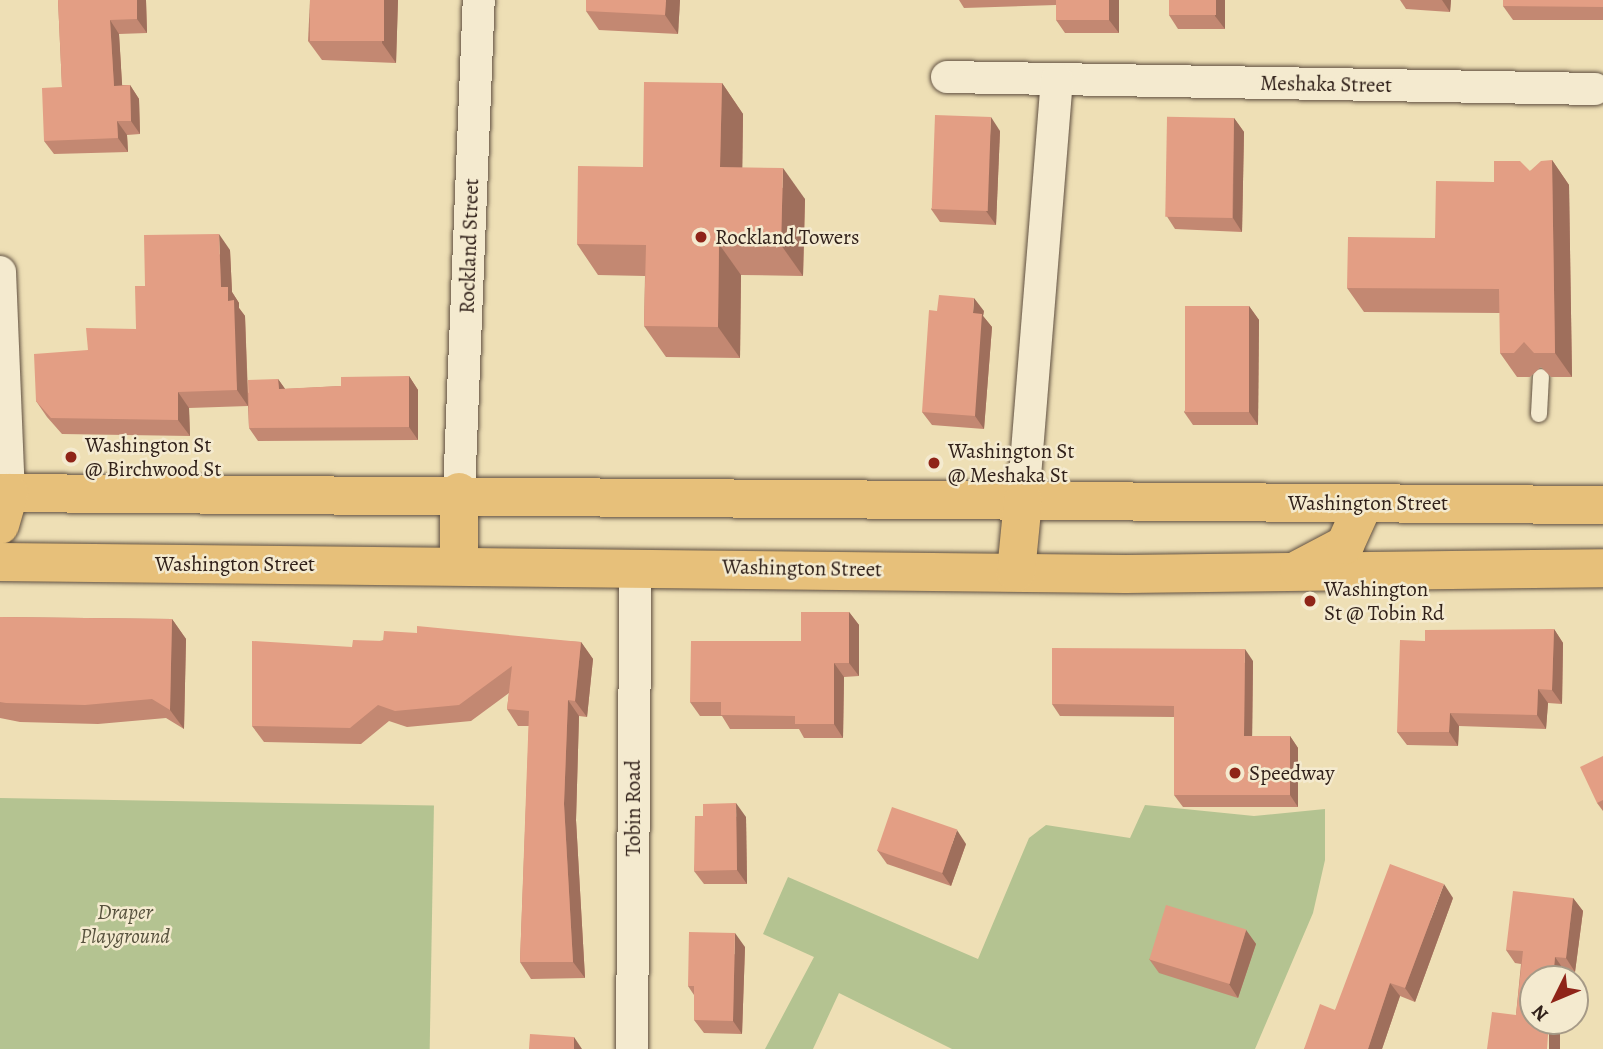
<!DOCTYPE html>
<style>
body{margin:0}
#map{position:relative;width:1603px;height:1049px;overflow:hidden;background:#eedfb5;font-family:Alegreya,serif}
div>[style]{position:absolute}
.green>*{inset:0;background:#b4c391;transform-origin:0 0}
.roads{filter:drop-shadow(0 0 2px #605041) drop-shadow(0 0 2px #605041)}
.lane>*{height:16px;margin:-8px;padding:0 8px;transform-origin:8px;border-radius:8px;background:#f4eacf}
.street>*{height:32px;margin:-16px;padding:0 16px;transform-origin:16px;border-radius:16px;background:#f4eacf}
.primary>*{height:38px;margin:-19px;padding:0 19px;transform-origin:19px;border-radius:19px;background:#e7c07a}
.wall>*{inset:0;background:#c38872}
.shaded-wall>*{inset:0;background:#9f6f5c;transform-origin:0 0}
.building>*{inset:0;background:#e39e84;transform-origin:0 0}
.dots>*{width:19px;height:19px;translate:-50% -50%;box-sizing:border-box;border:4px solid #f4eacf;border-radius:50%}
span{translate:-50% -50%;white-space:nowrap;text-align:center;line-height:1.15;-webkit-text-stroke:5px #f4eacf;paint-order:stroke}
.street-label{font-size:21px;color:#31211a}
.poi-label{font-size:21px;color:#31211a}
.left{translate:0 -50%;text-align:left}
.park-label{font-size:21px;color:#58523e;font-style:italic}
.north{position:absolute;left:1519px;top:965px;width:70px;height:70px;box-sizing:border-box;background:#f4eacf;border:2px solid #a69a87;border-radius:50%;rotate:227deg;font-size:19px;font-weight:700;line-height:28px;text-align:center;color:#31211a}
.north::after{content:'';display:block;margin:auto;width:24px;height:32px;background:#8f2418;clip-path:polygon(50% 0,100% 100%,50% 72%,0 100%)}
</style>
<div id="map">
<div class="green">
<div style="left:0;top:798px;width:434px;height:251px;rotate:1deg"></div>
<div style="clip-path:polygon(1145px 805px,1254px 816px,1325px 809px,1325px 860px,1313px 913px,1255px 1049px,952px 1049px,839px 993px,813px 1049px,765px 1049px,814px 957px,763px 934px,788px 877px,978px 959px,1029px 838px,1046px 825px,1130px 838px)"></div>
</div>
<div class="roads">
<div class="lane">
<div style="left:1539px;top:414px;width:37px;rotate:-87deg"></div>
</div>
<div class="street">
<div style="left:947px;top:77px;width:648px;rotate:1.06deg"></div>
<div style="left:0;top:272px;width:221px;rotate:87.7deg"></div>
<div style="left:459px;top:492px;width:492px;rotate:-87.7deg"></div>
<div style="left:1023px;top:501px;width:423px;rotate:-85.4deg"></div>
<div style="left:632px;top:1049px;width:483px;rotate:-89.6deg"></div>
</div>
<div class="primary">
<div style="left:0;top:493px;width:1603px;rotate:0.43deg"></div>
<div style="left:0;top:525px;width:33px;rotate:-74deg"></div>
<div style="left:0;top:562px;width:1126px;rotate:0.61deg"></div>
<div style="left:1126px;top:574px;width:477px;rotate:-0.7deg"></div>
<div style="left:459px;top:564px;width:72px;rotate:-90deg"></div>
<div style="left:1299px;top:569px;width:52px;rotate:-27.6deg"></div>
<div style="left:1345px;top:545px;width:46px;rotate:-65.7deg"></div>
<div style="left:1016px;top:572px;width:71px;rotate:-84.4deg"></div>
</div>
</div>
<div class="wall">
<div style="clip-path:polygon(58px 0,146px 0,147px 33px,119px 34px,122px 85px,130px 85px,139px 99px,140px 134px,127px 135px,128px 152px,54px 154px,44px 141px,62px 87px)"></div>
<div style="clip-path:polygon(310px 0,398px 0,396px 63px,322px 60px,308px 41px)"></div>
<div style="clip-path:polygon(680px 0,678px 34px,599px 30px,586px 11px)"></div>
<div style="clip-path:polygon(959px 0,1119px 0,1119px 33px,1065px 33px,1056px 20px,1056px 5px,964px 8px)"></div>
<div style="clip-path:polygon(1225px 0,1225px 29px,1178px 29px,1169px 15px)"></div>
<div style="clip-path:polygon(1400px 0,1451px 0,1450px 12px,1406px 9px)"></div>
<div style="clip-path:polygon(1603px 0,1603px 20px,1513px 20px,1503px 6px)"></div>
<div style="clip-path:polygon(722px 83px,743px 114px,742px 168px,805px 199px,803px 276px,741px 275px,740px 358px,666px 357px,644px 326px,645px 276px,598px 275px,577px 244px,643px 167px)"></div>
<div style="clip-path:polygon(1234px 118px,1244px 132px,1242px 232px,1175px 229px,1166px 215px)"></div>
<div style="clip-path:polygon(1000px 131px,996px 225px,940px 222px,931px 209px)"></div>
<div style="clip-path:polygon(1552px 160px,1569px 185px,1572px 377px,1551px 377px,1541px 367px,1530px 377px,1517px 377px,1500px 353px,1500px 313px,1364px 312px,1347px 288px,1435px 238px,1494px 182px,1530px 171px)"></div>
<div style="clip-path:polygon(230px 250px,232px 292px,239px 303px,239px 308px,245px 316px,248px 393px,278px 379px,285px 389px,341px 386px,409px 376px,418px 390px,418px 440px,258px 441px,249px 428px,248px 406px,189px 408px,190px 436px,62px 434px,47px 417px,36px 401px,88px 350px,136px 329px,145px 286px)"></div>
<div style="clip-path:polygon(1249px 306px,1259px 320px,1258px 425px,1193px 425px,1184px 412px)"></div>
<div style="clip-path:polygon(984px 311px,983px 316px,992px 327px,984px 429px,932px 425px,922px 412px)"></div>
<div style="clip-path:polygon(849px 612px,859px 625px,859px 676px,844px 677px,843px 738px,804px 738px,799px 729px,730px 729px,722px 716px,700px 716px,690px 702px,801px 641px)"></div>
<div style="clip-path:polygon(0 617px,172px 619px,186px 639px,184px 729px,166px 718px,98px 724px,20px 722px,0 718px)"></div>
<div style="clip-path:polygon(1554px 629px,1563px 643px,1562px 704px,1548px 703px,1546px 729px,1459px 726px,1458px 746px,1407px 745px,1397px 732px,1425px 641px)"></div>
<div style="clip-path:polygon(417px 633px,581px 642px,593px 659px,587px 717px,579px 716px,576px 820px,585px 978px,531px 979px,520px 962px,529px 726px,518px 726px,507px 709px,509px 693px,471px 721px,407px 727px,389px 721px,361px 744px,264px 742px,252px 726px,352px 647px)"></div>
<div style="clip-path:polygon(1253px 661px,1252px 736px,1290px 736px,1298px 748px,1298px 807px,1183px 807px,1174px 795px,1174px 717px,1060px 716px,1052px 704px)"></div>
<div style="clip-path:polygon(1603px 756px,1603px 811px,1597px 803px)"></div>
<div style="clip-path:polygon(703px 816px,746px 817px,747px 884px,704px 884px,694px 871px)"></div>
<div style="clip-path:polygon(966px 844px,951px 886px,887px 864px,877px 850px)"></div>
<div style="clip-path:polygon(1453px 898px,1415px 1002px,1400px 996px,1382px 1049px,1304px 1049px,1335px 1010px)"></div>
<div style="clip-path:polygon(1573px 898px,1583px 911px,1575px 972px,1564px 970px,1564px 979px,1533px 979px,1516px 1015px,1521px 964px,1515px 963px,1506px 950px)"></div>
<div style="clip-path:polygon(1246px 930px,1256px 944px,1238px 998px,1159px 973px,1149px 959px)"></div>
<div style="clip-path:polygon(745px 947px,742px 1034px,704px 1033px,694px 1020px,694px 995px,688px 986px)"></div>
</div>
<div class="shaded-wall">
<div style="clip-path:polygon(137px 0,146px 0,147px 33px,137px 19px)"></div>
<div style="clip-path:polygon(384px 0,398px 0,396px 63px,382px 43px)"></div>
<div style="clip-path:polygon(666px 0,680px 0,678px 34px,665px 15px)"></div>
<div style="clip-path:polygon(1109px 0,1119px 0,1119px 33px,1109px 20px)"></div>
<div style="clip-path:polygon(1216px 0,1225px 0,1225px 29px,1215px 16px)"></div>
<div style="clip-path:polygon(1442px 0,1451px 0,1450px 12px)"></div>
<div style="clip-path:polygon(110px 20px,119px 34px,123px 99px,114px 86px)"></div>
<div style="clip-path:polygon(722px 83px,743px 114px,742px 198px,720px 167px)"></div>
<div style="clip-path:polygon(130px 85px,139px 99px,140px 134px,131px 121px)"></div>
<div style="clip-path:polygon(991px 117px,1000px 131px,996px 225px,986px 211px)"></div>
<div style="clip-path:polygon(1234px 118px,1244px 132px,1242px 232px,1233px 218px)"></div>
<div style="clip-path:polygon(117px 121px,127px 135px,128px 152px,118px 138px)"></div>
<div style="clip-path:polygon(1552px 160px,1569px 185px,1572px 377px,1555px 353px)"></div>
<div style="clip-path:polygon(783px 168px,805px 199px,803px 276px,781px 245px)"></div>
<div style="clip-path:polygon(219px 234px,230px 250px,232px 292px,239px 303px,239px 308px,245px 316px,248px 406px,237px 390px,228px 301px,221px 287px)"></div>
<div style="clip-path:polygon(719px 244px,741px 275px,740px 358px,718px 327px)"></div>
<div style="clip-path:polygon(974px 298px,984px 311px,983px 316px,992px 327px,984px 429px,975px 416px,973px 313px)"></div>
<div style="clip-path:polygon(1249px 306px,1259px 320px,1258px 425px,1249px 412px)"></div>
<div style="clip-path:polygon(409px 376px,418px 390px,418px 440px,409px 427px)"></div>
<div style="clip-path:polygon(278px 379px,288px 393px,279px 389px)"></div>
<div style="clip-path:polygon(178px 392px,189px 408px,190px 436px,178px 420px)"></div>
<div style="clip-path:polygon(849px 612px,859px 625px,859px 676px,849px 663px)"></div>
<div style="clip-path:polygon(172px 619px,186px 639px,184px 729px,170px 710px)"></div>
<div style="clip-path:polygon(1554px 629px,1563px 643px,1562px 704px,1552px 690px)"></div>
<div style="clip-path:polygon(581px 642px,593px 659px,587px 717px,575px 701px)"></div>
<div style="clip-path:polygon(1245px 649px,1253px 661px,1252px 748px,1244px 736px)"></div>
<div style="clip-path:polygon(834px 663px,844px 677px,843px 738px,834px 724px)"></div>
<div style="clip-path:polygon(1538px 689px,1548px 703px,1546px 729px,1537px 715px)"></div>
<div style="clip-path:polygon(568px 700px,579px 716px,576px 820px,585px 978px,573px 962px,564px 804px)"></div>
<div style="clip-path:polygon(1450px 713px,1459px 726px,1458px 746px,1449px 732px)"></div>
<div style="clip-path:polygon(1290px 736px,1298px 748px,1298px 807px,1290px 795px)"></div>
<div style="clip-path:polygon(736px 803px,746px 817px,747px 884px,737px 870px)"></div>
<div style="clip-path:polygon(957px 830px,966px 844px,951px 886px,942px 873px)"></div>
<div style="clip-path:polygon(1444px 884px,1453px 898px,1415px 1002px,1405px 988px)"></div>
<div style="clip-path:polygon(1573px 898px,1583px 911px,1575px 972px,1566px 958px)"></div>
<div style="clip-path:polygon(1246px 930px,1256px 944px,1238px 998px,1229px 984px)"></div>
<div style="clip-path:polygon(735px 933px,745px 947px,742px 1034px,733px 1021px)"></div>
<div style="clip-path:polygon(1555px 957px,1564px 970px,1564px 979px,1553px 979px)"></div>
<div style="clip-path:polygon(1390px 983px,1400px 996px,1382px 1049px,1368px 1049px)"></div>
<div style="left:1549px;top:1021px;width:11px;height:28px"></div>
<div style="clip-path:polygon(574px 1037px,582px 1049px,574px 1049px)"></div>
</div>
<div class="building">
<div style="clip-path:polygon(58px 0,137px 0,137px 19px,110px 20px,114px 86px,130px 85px,131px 121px,117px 121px,118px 138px,44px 141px,42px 88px,62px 87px)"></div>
<div style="left:310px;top:0;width:74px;height:41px"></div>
<div style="clip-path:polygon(586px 0,666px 0,665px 15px,586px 11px)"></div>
<div style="left:1056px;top:0;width:53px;height:20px"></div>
<div style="left:1169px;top:0;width:47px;height:15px"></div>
<div style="clip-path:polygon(1503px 0,1603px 0,1603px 7px,1503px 6px)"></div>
<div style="clip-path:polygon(644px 82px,722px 83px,720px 167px,783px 168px,781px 245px,719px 244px,718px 327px,644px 326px,646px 245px,577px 244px,578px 166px,643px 167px)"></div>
<div style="left:935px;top:115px;width:56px;height:94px;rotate:2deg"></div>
<div style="left:1234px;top:118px;width:100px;height:67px;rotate:91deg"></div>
<div style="clip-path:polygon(1552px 160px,1555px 353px,1534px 353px,1524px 342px,1514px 353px,1500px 353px,1499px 289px,1347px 288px,1348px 237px,1435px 238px,1436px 181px,1494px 182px,1494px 161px,1520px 161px,1530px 171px,1541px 161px)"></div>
<div style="clip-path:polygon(219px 234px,221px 287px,228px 287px,228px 301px,234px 300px,237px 390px,178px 392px,178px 420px,51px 418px,36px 401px,34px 354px,88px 350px,86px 328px,136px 329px,135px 286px,145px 286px,144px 235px)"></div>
<div style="clip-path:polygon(939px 295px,974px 298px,973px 313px,982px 314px,975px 416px,922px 412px,929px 310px,937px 311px)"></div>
<div style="left:1185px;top:306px;width:64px;height:106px"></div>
<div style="clip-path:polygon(409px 376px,409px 427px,249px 428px,248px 380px,278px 379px,279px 389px,341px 386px,341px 377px)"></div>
<div style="clip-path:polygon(801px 612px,849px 612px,849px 663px,834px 663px,834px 724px,795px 724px,795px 716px,721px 715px,721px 702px,690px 702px,691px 641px,801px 641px)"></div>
<div style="clip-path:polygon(0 617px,172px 619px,170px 710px,152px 699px,85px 705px,6px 703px,0 702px)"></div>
<div style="clip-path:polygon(417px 626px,581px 642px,575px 701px,568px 700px,564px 804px,573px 962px,520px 962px,529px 711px,507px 709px,512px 666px,459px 705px,395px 711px,378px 705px,350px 728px,252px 726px,252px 641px,352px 647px,353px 640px,383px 641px,384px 631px,417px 633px)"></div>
<div style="clip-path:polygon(1554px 629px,1552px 690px,1538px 689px,1537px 715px,1450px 713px,1449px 732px,1397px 732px,1400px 640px,1425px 641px,1425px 630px)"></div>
<div style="clip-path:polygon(1052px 648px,1245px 649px,1244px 736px,1290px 736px,1290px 795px,1174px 795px,1174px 706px,1052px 704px)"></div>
<div style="clip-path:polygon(1603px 756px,1603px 800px,1597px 803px,1580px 767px)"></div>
<div style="clip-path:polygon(736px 803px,737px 870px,694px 871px,695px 816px,703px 816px,703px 804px)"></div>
<div style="left:892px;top:807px;width:69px;height:46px;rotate:19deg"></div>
<div style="clip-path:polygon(1390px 864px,1444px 884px,1405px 988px,1390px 983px,1368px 1049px,1304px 1049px,1320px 1004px,1335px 1010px)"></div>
<div style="clip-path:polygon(1513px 891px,1573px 898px,1566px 958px,1555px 957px,1553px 979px,1533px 979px,1533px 1021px,1549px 1021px,1547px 1049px,1487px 1049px,1492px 1012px,1516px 1015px,1523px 951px,1506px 950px)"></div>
<div style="left:1166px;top:905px;width:84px;height:57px;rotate:17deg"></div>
<div style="clip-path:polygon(689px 932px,735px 933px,733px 1021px,694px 1020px,694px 986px,688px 986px)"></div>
<div style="clip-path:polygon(530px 1034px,574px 1037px,574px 1049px,529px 1049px)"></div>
</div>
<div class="dots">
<div style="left:701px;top:237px;background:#8f2418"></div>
<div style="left:71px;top:457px;background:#8f2418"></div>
<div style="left:934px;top:463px;background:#8f2418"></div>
<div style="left:1310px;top:601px;background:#8f2418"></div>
<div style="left:1235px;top:773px;background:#8f2418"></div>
</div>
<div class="street-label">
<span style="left:1326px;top:84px;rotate:1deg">Meshaka Street</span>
<span style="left:469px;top:246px;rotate:-88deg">Rockland Street</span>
<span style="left:1368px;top:503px">Washington Street</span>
<span style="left:235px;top:564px">Washington Street</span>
<span style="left:802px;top:568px;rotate:1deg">Washington Street</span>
<span style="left:633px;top:808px;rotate:-90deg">Tobin Road</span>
</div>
<div class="poi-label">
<span class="left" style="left:715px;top:237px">Rockland Towers</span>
<span class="left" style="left:85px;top:457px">Washington St<br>@ Birchwood St</span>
<span class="left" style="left:948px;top:463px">Washington St<br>@ Meshaka St</span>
<span class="left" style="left:1324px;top:601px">Washington<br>St @ Tobin Rd</span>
<span class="left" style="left:1249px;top:773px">Speedway</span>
</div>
<div class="park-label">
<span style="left:125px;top:924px">Draper<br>Playground</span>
</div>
<div class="north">N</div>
</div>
